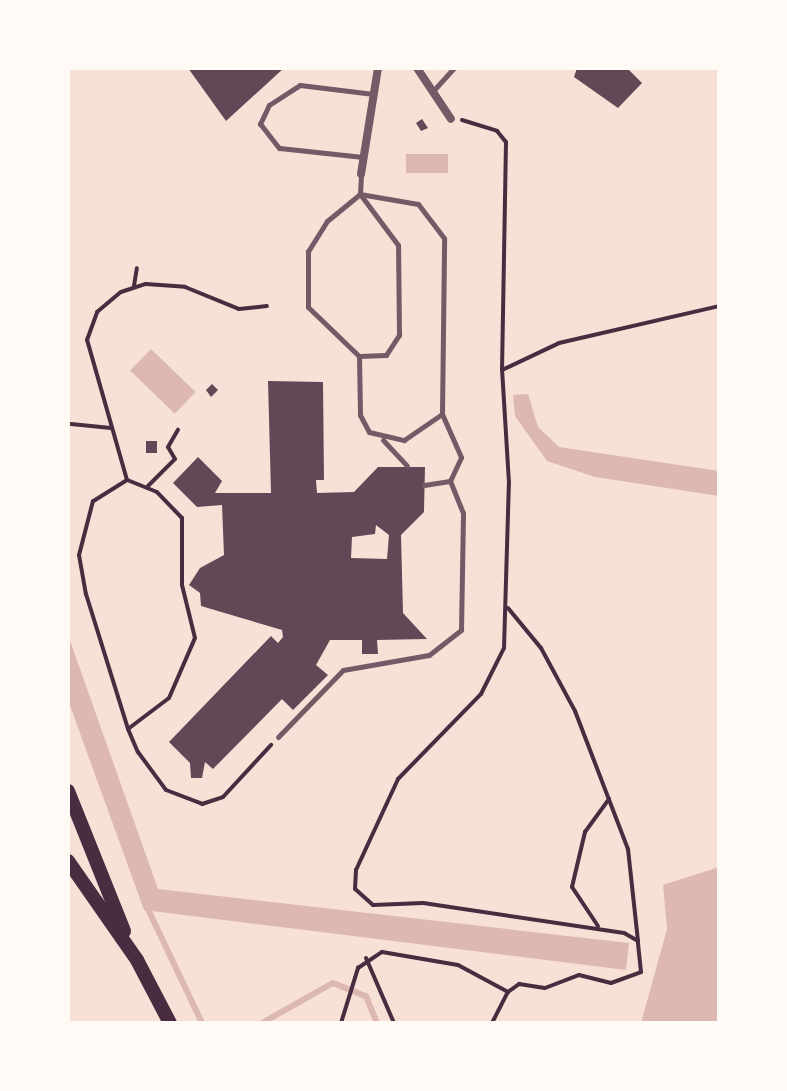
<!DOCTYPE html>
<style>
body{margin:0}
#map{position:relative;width:787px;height:1091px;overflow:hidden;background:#f7e1d7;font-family:"Public Sans",sans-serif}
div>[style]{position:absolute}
.water>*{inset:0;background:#dcb8b0;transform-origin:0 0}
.stream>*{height:6px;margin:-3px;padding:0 3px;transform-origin:3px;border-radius:3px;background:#dcb8b0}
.building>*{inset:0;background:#644757;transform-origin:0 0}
.path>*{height:4px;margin:-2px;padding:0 2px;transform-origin:2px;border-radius:2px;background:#4a2c40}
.service>*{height:5px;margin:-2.5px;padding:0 2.5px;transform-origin:2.5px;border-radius:2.5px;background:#755966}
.minor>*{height:8px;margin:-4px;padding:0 4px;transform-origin:4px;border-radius:4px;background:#755966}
.primary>*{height:14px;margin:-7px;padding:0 7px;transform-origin:7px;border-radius:7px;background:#4a2c40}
span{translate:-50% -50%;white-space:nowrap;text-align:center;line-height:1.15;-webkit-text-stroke:8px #fffaf5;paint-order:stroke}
.frame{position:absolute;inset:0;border:70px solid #fffaf5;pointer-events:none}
</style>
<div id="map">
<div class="water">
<div style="left:406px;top:154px;width:42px;height:19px"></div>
<div style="left:151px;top:349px;width:62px;height:30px;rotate:44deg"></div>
<div style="clip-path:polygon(528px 394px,538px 427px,559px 447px,719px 471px,719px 496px,595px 477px,547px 461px,515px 416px,513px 395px)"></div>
<div style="clip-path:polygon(68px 635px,158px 889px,629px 943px,626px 970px,144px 910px,68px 700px)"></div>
<div style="clip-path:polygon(719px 867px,719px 1023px,641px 1023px,667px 929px,663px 885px)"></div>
</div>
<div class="stream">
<div style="left:146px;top:905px;width:131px;rotate:64.6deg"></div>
<div style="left:262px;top:1023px;width:81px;rotate:-29.4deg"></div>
<div style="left:333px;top:983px;width:35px;rotate:22deg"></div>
<div style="left:366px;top:996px;width:29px;rotate:68deg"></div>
</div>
<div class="building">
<div style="clip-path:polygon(188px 68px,284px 68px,226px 121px)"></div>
<div style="clip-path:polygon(577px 68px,627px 68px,642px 83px,618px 108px,574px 77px)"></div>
<div style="clip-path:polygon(422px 119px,428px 128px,421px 131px,416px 123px)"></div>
<div style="clip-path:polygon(evenodd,268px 381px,323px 382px,324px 480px,316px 480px,317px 493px,354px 492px,378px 467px,425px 467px,424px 512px,401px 535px,403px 613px,427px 639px,377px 640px,378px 654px,362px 654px,362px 640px,330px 640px,316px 665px,328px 675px,293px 710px,282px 699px,213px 769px,205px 762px,202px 778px,191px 778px,190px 763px,169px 742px,271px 636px,278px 643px,283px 637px,282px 630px,201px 606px,200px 593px,189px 585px,200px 568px,224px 555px,222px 505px,197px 507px,173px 483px,198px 457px,222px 481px,215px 493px,271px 493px,268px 381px,376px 525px,389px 535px,387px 559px,351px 558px,352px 537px,375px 534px,376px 525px)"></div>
<div style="clip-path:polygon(212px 384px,218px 390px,211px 397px,206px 390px)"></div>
<div style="left:146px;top:441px;width:11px;height:12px"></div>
</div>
<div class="path">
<div style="left:462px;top:120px;width:37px;rotate:17deg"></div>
<div style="left:497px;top:131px;width:14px;rotate:51deg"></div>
<div style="left:506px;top:142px;width:228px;rotate:91deg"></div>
<div style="left:134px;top:286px;width:18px;rotate:-81deg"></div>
<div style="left:71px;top:424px;width:40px;rotate:5.7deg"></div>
<div style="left:127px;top:480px;width:146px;rotate:-105.9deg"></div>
<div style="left:87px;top:340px;width:30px;rotate:-70deg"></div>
<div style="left:97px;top:312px;width:31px;rotate:-40deg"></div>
<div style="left:121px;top:292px;width:26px;rotate:-18deg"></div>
<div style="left:146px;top:284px;width:39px;rotate:4deg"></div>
<div style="left:185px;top:287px;width:58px;rotate:22.2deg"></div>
<div style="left:239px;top:309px;width:28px;rotate:-6deg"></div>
<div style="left:148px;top:486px;width:38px;rotate:-45deg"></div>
<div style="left:175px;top:459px;width:14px;rotate:-120deg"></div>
<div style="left:168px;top:447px;width:20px;rotate:-60deg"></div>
<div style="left:508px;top:608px;width:52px;rotate:50.5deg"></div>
<div style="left:541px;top:648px;width:72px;rotate:61.6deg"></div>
<div style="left:575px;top:711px;width:148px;rotate:69deg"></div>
<div style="left:628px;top:849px;width:93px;rotate:83.8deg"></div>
<div style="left:128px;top:729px;width:51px;rotate:-37.1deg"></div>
<div style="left:169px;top:698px;width:65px;rotate:-66.6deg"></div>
<div style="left:195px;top:638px;width:55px;rotate:-103.8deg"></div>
<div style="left:182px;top:585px;width:67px;rotate:-90deg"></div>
<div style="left:182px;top:518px;width:36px;rotate:-134deg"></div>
<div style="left:157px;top:492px;width:32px;rotate:-158deg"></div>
<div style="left:127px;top:480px;width:40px;rotate:148deg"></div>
<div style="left:93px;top:501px;width:56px;rotate:104.5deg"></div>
<div style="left:79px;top:555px;width:40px;rotate:80deg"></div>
<div style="left:86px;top:594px;width:141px;rotate:72.7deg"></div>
<div style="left:128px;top:729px;width:25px;rotate:67deg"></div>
<div style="left:138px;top:752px;width:47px;rotate:53.6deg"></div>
<div style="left:166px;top:790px;width:39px;rotate:21deg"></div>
<div style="left:202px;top:804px;width:22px;rotate:-18deg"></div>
<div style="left:223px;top:797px;width:71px;rotate:-47.3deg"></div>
<div style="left:598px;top:926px;width:47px;rotate:-123.7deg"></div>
<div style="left:572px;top:887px;width:57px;rotate:-76.7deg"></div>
<div style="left:585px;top:832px;width:41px;rotate:-54deg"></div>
<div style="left:366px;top:958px;width:71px;rotate:66.7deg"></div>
<div style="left:341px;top:1023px;width:58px;rotate:-72.8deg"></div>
<div style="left:358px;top:968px;width:29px;rotate:-34deg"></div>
<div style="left:382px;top:952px;width:77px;rotate:9.7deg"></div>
<div style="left:458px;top:965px;width:57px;rotate:28.4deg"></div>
<div style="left:508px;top:992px;width:14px;rotate:-36deg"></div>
<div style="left:519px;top:984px;width:26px;rotate:9deg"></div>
<div style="left:545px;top:988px;width:36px;rotate:-21deg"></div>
<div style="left:579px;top:975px;width:33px;rotate:14deg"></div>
<div style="left:611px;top:983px;width:32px;rotate:-20deg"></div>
<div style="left:641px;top:972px;width:31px;rotate:-96deg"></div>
<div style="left:638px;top:941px;width:16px;rotate:-150deg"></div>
<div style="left:624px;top:933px;width:203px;rotate:-171.5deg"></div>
<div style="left:423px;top:903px;width:50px;rotate:177.7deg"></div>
<div style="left:373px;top:905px;width:24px;rotate:-138deg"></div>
<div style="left:355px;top:889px;width:19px;rotate:-87deg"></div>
<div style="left:356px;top:870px;width:100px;rotate:-65.2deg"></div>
<div style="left:398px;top:779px;width:119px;rotate:-45.7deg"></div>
<div style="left:481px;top:694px;width:51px;rotate:-63.4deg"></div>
<div style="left:504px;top:648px;width:165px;rotate:-88.3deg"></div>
<div style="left:509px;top:483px;width:113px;rotate:-93.5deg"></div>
<div style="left:502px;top:370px;width:63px;rotate:-25.3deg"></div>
<div style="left:559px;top:343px;width:164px;rotate:-13deg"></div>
<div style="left:492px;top:1023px;width:35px;rotate:-63deg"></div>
</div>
<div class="service">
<div style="left:433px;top:91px;width:31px;rotate:-48deg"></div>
<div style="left:363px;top:157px;width:84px;rotate:-173.9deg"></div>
<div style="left:279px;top:148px;width:31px;rotate:-128deg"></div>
<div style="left:260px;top:124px;width:21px;rotate:-65deg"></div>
<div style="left:269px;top:105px;width:37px;rotate:-33deg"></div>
<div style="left:300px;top:85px;width:74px;rotate:7deg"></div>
<div style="left:359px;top:356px;width:27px;rotate:-2deg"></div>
<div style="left:386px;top:355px;width:24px;rotate:-57deg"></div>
<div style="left:399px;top:335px;width:90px;rotate:-90.6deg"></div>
<div style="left:398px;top:245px;width:64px;rotate:-126.7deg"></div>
<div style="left:360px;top:194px;width:20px;rotate:-87deg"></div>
<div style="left:383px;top:440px;width:35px;rotate:47deg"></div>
<div style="left:424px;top:485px;width:26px;rotate:-9deg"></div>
<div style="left:450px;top:481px;width:26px;rotate:-65deg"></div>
<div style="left:461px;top:457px;width:47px;rotate:-113.8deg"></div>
<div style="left:442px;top:414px;width:176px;rotate:-89.3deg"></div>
<div style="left:444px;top:238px;width:43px;rotate:-127.4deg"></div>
<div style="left:418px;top:204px;width:59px;rotate:-170.2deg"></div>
<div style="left:360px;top:194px;width:43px;rotate:140.7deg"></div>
<div style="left:327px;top:221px;width:36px;rotate:122deg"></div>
<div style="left:308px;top:251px;width:56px;rotate:90deg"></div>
<div style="left:308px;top:307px;width:71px;rotate:43.9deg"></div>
<div style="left:359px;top:356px;width:59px;rotate:89deg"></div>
<div style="left:360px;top:415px;width:19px;rotate:62deg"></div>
<div style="left:369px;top:432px;width:36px;rotate:13deg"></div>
<div style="left:404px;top:440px;width:46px;rotate:-34.4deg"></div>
<div style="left:278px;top:737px;width:93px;rotate:-45.9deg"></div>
<div style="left:343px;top:670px;width:87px;rotate:-9.9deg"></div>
<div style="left:429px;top:655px;width:41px;rotate:-38deg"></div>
<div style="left:461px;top:630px;width:117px;rotate:-89deg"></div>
<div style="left:463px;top:513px;width:35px;rotate:-112deg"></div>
</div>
<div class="minor">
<div style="left:417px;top:68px;width:61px;rotate:56.3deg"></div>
<div style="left:361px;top:174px;width:107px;rotate:-80.9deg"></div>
</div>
<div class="primary">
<div style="left:68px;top:791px;width:151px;rotate:68.2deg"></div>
<div style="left:68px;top:861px;width:121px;rotate:55.1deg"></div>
<div style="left:137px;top:960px;width:71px;rotate:62.4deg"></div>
</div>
<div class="frame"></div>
</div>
